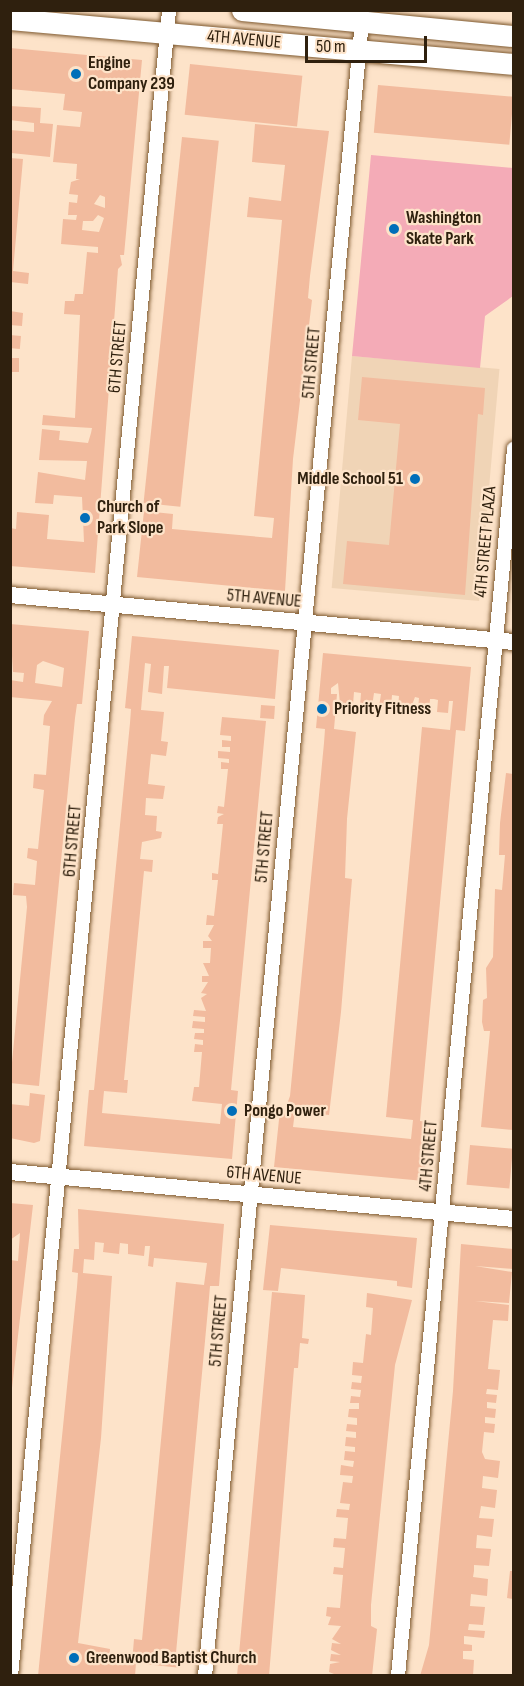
<!DOCTYPE html>
<style>
body{margin:0}
#map{position:relative;width:524px;height:1686px;overflow:hidden;background:#fde3c9;font-family:"Sofia Sans Condensed",sans-serif}
div>[style]{position:absolute}
.built>*{inset:0;background:#f0d4b6;transform-origin:0 0}
.green>*{inset:0;background:#f4abb7}
.building>*{inset:0;background:#f2bb9e;transform-origin:0 0}
.roads{filter:drop-shadow(0 0 2px #7d582e) drop-shadow(0 0 2px #7d582e)}
.minor>*{height:14px;margin:-7px;padding:0 7px;transform-origin:7px;border-radius:7px;background:#fff}
.tertiary>*{height:16px;margin:-8px;padding:0 8px;transform-origin:8px;border-radius:8px;background:#fff}
.primary>*{height:21px;margin:-10.5px;padding:0 10.5px;transform-origin:10.5px;border-radius:10.5px;background:#fff}
.dots>*{width:16px;height:16px;translate:-50% -50%;box-sizing:border-box;border:3px solid #fde3c9;border-radius:50%}
span{translate:-50% -50%;white-space:nowrap;text-align:center;line-height:1.15;-webkit-text-stroke:4.5px #fde3c9;paint-order:stroke}
.street-label{font-size:18px;color:#2f200e}
.poi-label{font-size:18px;color:#2f200e;font-weight:700}
.left{translate:0 -50%;text-align:left}
.right{translate:-100% -50%;text-align:right}
.frame{position:absolute;inset:0;border:12px solid #2f200e;pointer-events:none}
.scale{position:absolute;left:305px;top:36px;width:122px;height:27px;box-sizing:border-box;border:3px solid #2f200e;border-top:0;padding-left:8px;font-size:18px;line-height:21px;white-space:nowrap;color:#2f200e;-webkit-text-stroke:4px #fde3c9;paint-order:stroke}
</style>
<div id="map">
<div class="built">
<div style="left:352px;top:356px;width:148px;height:233px;rotate:5deg"></div>
</div>
<div class="green">
<div style="clip-path:polygon(371px 155px,513px 168px,513px 296px,485px 316px,480px 368px,352px 356px)"></div>
</div>
<div class="building">
<div style="clip-path:polygon(evenodd,10px 48px,142px 60px,124px 255px,120px 255px,122px 265px,118px 269px,95px 573px,10px 566px,10px 528px,16px 529px,17px 512px,49px 515px,47px 539px,84px 542px,82px 497px,54px 495px,53px 504px,35px 503px,38px 472px,85px 480px,87px 461px,39px 460px,42px 429px,60px 431px,59px 440px,88px 443px,91px 433px,92px 428px,42px 425px,43px 415px,75px 418px,80px 315px,64px 314px,65px 301px,74px 301px,75px 294px,83px 294px,87px 252px,98px 253px,98px 247px,61px 244px,63px 219px,76px 220px,77px 215px,68px 215px,69px 202px,77px 203px,78px 195px,69px 194px,71px 182px,80px 179px,76px 179px,77px 164px,53px 162px,57px 125px,80px 127px,82px 112px,63px 110px,65px 94px,10px 89px,10px 48px,100px 195px,105px 197px,105px 208px,94px 204px,100px 195px,10px 48px,98px 215px,104px 218px,99px 232px,82px 230px,83px 221px,93px 221px,98px 215px)"></div>
<div style="left:190px;top:64px;width:113px;height:51px;rotate:6deg"></div>
<div style="left:378px;top:85px;width:136px;height:48px;rotate:5deg"></div>
<div style="clip-path:polygon(10px 106px,41px 108px,40px 123px,53px 124px,50px 157px,11px 153px,10px 130px,34px 132px,34px 123px,10px 120px)"></div>
<div style="clip-path:polygon(255px 124px,329px 131px,310px 276px,308px 298px,312px 300px,293px 459px,285px 591px,137px 577px,144px 511px,173px 514px,172px 529px,272px 538px,274px 518px,254px 516px,282px 220px,247px 217px,249px 197px,281px 201px,285px 165px,252px 162px)"></div>
<div style="left:182px;top:137px;width:37px;height:368px;rotate:6deg"></div>
<div style="clip-path:polygon(10px 158px,23px 159px,13px 271px,29px 273px,28px 284px,10px 282px)"></div>
<div style="clip-path:polygon(10px 311px,23px 313px,22px 326px,10px 325px)"></div>
<div style="left:10px;top:335px;width:11px;height:13px;rotate:5deg"></div>
<div style="left:10px;top:358px;width:9px;height:14px"></div>
<div style="clip-path:polygon(362px 377px,485px 388px,483px 415px,478px 414px,465px 595px,343px 584px,347px 541px,389px 545px,400px 424px,358px 420px)"></div>
<div style="clip-path:polygon(evenodd,10px 624px,89px 631px,82px 704px,77px 704px,75px 718px,39px 1086px,10px 1083px,27px 907px,26px 896px,13px 895px,14px 883px,35px 885px,37px 861px,27px 858px,28px 848px,38px 849px,44px 790px,33px 788px,34px 774px,46px 775px,50px 726px,43px 725px,44px 715px,52px 701px,10px 697px,10px 680px,23px 682px,24px 673px,13px 672px,10px 624px,43px 661px,64px 668px,62px 687px,35px 683px,37px 665px,43px 661px)"></div>
<div style="clip-path:polygon(132px 636px,279px 650px,275px 699px,167px 688px,169px 666px,164px 666px,162px 694px,148px 692px,151px 664px,145px 663px,141px 710px,164px 712px,161px 741px,168px 742px,166px 756px,151px 754px,148px 784px,165px 786px,163px 799px,146px 798px,145px 815px,157px 816px,156px 831px,162px 832px,161px 838px,142px 842px,140px 859px,153px 860px,152px 872px,144px 871px,124px 1080px,128px 1080px,127px 1093px,104px 1091px,102px 1113px,220px 1124px,222px 1104px,192px 1101px,194px 1087px,199px 1087px,202px 1052px,194px 1052px,195px 1044px,203px 1045px,203px 1040px,194px 1039px,195px 1033px,204px 1033px,204px 1029px,192px 1028px,193px 1021px,205px 1022px,205px 1017px,193px 1016px,194px 1010px,206px 1011px,201px 998px,207px 994px,201px 993px,208px 982px,202px 982px,202px 976px,209px 976px,203px 963px,210px 963px,211px 948px,203px 948px,203px 941px,212px 941px,208px 936px,214px 925px,206px 925px,207px 915px,214px 916px,218px 880px,212px 880px,212px 873px,218px 874px,223px 824px,217px 824px,218px 817px,224px 814px,217px 813px,218px 806px,224px 807px,228px 769px,221px 769px,221px 762px,229px 763px,229px 759px,218px 758px,218px 751px,230px 752px,230px 747px,222px 747px,222px 740px,231px 741px,231px 736px,220px 735px,222px 717px,266px 721px,231px 1090px,238px 1091px,232px 1159px,84px 1146px,89px 1090px,94px 1090px,130px 723px,131px 709px,125px 708px)"></div>
<div style="clip-path:polygon(evenodd,323px 653px,471px 667px,465px 731px,456px 730px,421px 1108px,420px 1121px,429px 1122px,424px 1181px,274px 1167px,280px 1110px,285px 1110px,290px 1096px,324px 743px,325px 729px,316px 728px,323px 653px,338px 683px,340px 704px,353px 705px,354px 692px,361px 693px,360px 706px,372px 707px,374px 693px,381px 694px,379px 707px,391px 708px,392px 695px,399px 696px,398px 709px,410px 710px,415px 697px,419px 698px,418px 710px,429px 711px,430px 699px,434px 699px,438px 700px,437px 712px,448px 713px,449px 701px,453px 701px,450px 730px,422px 727px,386px 1117px,413px 1120px,411px 1139px,293px 1127px,295px 1111px,329px 1115px,341px 1012px,352px 879px,345px 878px,347px 819px,356px 732px,334px 729px,337px 694px,331px 694px,331px 688px,338px 683px)"></div>
<div style="left:261px;top:705px;width:14px;height:13px;rotate:4deg"></div>
<div style="clip-path:polygon(506px 773px,513px 774px,513px 1130px,481px 1127px,490px 1031px,484px 1031px,482px 1022px,483px 1000px,487px 998px,486px 968px,493px 957px,495px 889px,502px 890px,505px 855px,499px 855px,500px 823px)"></div>
<div style="clip-path:polygon(30px 1093px,45px 1095px,40px 1141px,34px 1143px,10px 1138px,10px 1104px,29px 1106px)"></div>
<div style="left:470px;top:1145px;width:43px;height:40px;rotate:5deg"></div>
<div style="clip-path:polygon(10px 1203px,33px 1205px,12px 1388px,10px 1260px,18px 1261px,20px 1233px,10px 1240px)"></div>
<div style="clip-path:polygon(evenodd,78px 1209px,224px 1224px,219px 1286px,210px 1286px,209px 1298px,176px 1653px,182px 1654px,181px 1668px,136px 1663px,135px 1676px,38px 1676px,77px 1287px,78px 1273px,72px 1272px,74px 1249px,79px 1249px,78px 1209px,95px 1242px,104px 1243px,103px 1252px,119px 1254px,120px 1243px,128px 1244px,128px 1254px,144px 1256px,145px 1246px,150px 1246px,148px 1266px,153px 1267px,154px 1258px,207px 1263px,204px 1285px,176px 1282px,142px 1640px,134px 1639px,132px 1663px,109px 1660px,110px 1649px,78px 1643px,101px 1438px,112px 1276px,83px 1273px,84px 1259px,94px 1260px,95px 1242px)"></div>
<div style="clip-path:polygon(270px 1225px,417px 1238px,412px 1288px,397px 1286px,397px 1281px,281px 1268px,278px 1291px,263px 1290px)"></div>
<div style="clip-path:polygon(461px 1244px,513px 1249px,513px 1269px,475px 1266px,512px 1272px,509px 1303px,475px 1301px,509px 1305px,508px 1321px,493px 1320px,488px 1369px,500px 1370px,498px 1390px,487px 1389px,486px 1394px,497px 1395px,496px 1403px,487px 1402px,487px 1408px,496px 1409px,495px 1418px,485px 1417px,485px 1423px,495px 1424px,494px 1433px,484px 1432px,482px 1452px,485px 1459px,500px 1461px,498px 1478px,483px 1476px,482px 1488px,497px 1490px,495px 1508px,481px 1506px,479px 1518px,494px 1519px,492px 1537px,477px 1535px,476px 1548px,491px 1549px,489px 1566px,474px 1565px,474px 1571px,473px 1577px,488px 1579px,487px 1596px,471px 1594px,470px 1606px,485px 1607px,483px 1625px,469px 1624px,468px 1630px,485px 1631px,484px 1638px,464px 1636px,464px 1644px,472px 1645px,472px 1651px,463px 1651px,463px 1659px,474px 1660px,473px 1676px,420px 1676px,429px 1645px,453px 1391px)"></div>
<div style="clip-path:polygon(272px 1292px,305px 1295px,302px 1338px,309px 1339px,308px 1344px,300px 1343px,298px 1368px,294px 1368px,269px 1676px,237px 1676px)"></div>
<div style="clip-path:polygon(367px 1293px,412px 1300px,395px 1365px,371px 1605px,371px 1626px,377px 1629px,372px 1676px,339px 1676px,329px 1672px,330px 1664px,340px 1662px,330px 1661px,331px 1654px,341px 1655px,331px 1650px,332px 1643px,341px 1644px,332px 1639px,341px 1626px,328px 1625px,331px 1617px,326px 1616px,327px 1607px,340px 1608px,343px 1575px,333px 1574px,334px 1567px,343px 1568px,345px 1548px,333px 1547px,334px 1538px,346px 1539px,348px 1518px,336px 1517px,337px 1509px,349px 1510px,350px 1504px,340px 1503px,343px 1482px,352px 1483px,353px 1476px,340px 1475px,341px 1465px,353px 1467px,354px 1461px,344px 1460px,345px 1451px,355px 1452px,355px 1447px,345px 1446px,346px 1437px,356px 1438px,356px 1432px,346px 1431px,347px 1424px,357px 1425px,357px 1418px,348px 1417px,349px 1409px,359px 1409px,359px 1403px,350px 1403px,351px 1396px,360px 1397px,361px 1390px,351px 1389px,352px 1382px,361px 1383px,362px 1376px,352px 1375px,353px 1362px,363px 1363px,366px 1334px,371px 1335px,373px 1308px,366px 1307px)"></div>
<div style="clip-path:polygon(510px 1571px,513px 1571px,513px 1599px,507px 1598px)"></div>
</div>
<div class="roads">
<div class="minor">
<div style="left:11px;top:1676px;width:1673px;rotate:-84.58deg"></div>
<div style="left:205px;top:1676px;width:1661px;rotate:-84.58deg"></div>
<div style="left:398px;top:1676px;width:1233px;rotate:-84.6deg"></div>
</div>
<div class="tertiary">
<div style="left:10px;top:595px;width:506px;rotate:5.33deg"></div>
<div style="left:10px;top:1172px;width:506px;rotate:5.33deg"></div>
</div>
<div class="primary">
<div style="left:242px;top:10px;width:273px;rotate:5.5deg"></div>
<div style="left:10px;top:19px;width:506px;rotate:5.1deg"></div>
</div>
</div>
<div class="dots">
<div style="left:76px;top:74px;background:#006eb9"></div>
<div style="left:394px;top:229px;background:#006eb9"></div>
<div style="left:415px;top:479px;background:#006eb9"></div>
<div style="left:85px;top:518px;background:#006eb9"></div>
<div style="left:322px;top:709px;background:#006eb9"></div>
<div style="left:232px;top:1111px;background:#006eb9"></div>
<div style="left:74px;top:1658px;background:#006eb9"></div>
</div>
<div class="street-label">
<span style="left:244px;top:40px;rotate:5deg">4TH AVENUE</span>
<span style="left:118px;top:357px;rotate:-85deg">6TH STREET</span>
<span style="left:312px;top:363px;rotate:-85deg">5TH STREET</span>
<span style="left:486px;top:542px;rotate:-85deg">4TH STREET PLAZA</span>
<span style="left:264px;top:599px;rotate:5deg">5TH AVENUE</span>
<span style="left:73px;top:841px;rotate:-85deg">6TH STREET</span>
<span style="left:265px;top:847px;rotate:-85deg">5TH STREET</span>
<span style="left:429px;top:1156px;rotate:-85deg">4TH STREET</span>
<span style="left:264px;top:1176px;rotate:5deg">6TH AVENUE</span>
<span style="left:219px;top:1331px;rotate:-85deg">5TH STREET</span>
</div>
<div class="poi-label">
<span class="left" style="left:88px;top:74px">Engine<br>Company 239</span>
<span class="left" style="left:406px;top:229px">Washington<br>Skate Park</span>
<span class="right" style="left:403px;top:479px">Middle School 51</span>
<span class="left" style="left:97px;top:518px">Church of<br>Park Slope</span>
<span class="left" style="left:334px;top:709px">Priority Fitness</span>
<span class="left" style="left:244px;top:1111px">Pongo Power</span>
<span class="left" style="left:86px;top:1658px">Greenwood Baptist Church</span>
</div>
<div class="frame"></div>
<div class="scale">50 m</div>
</div>
